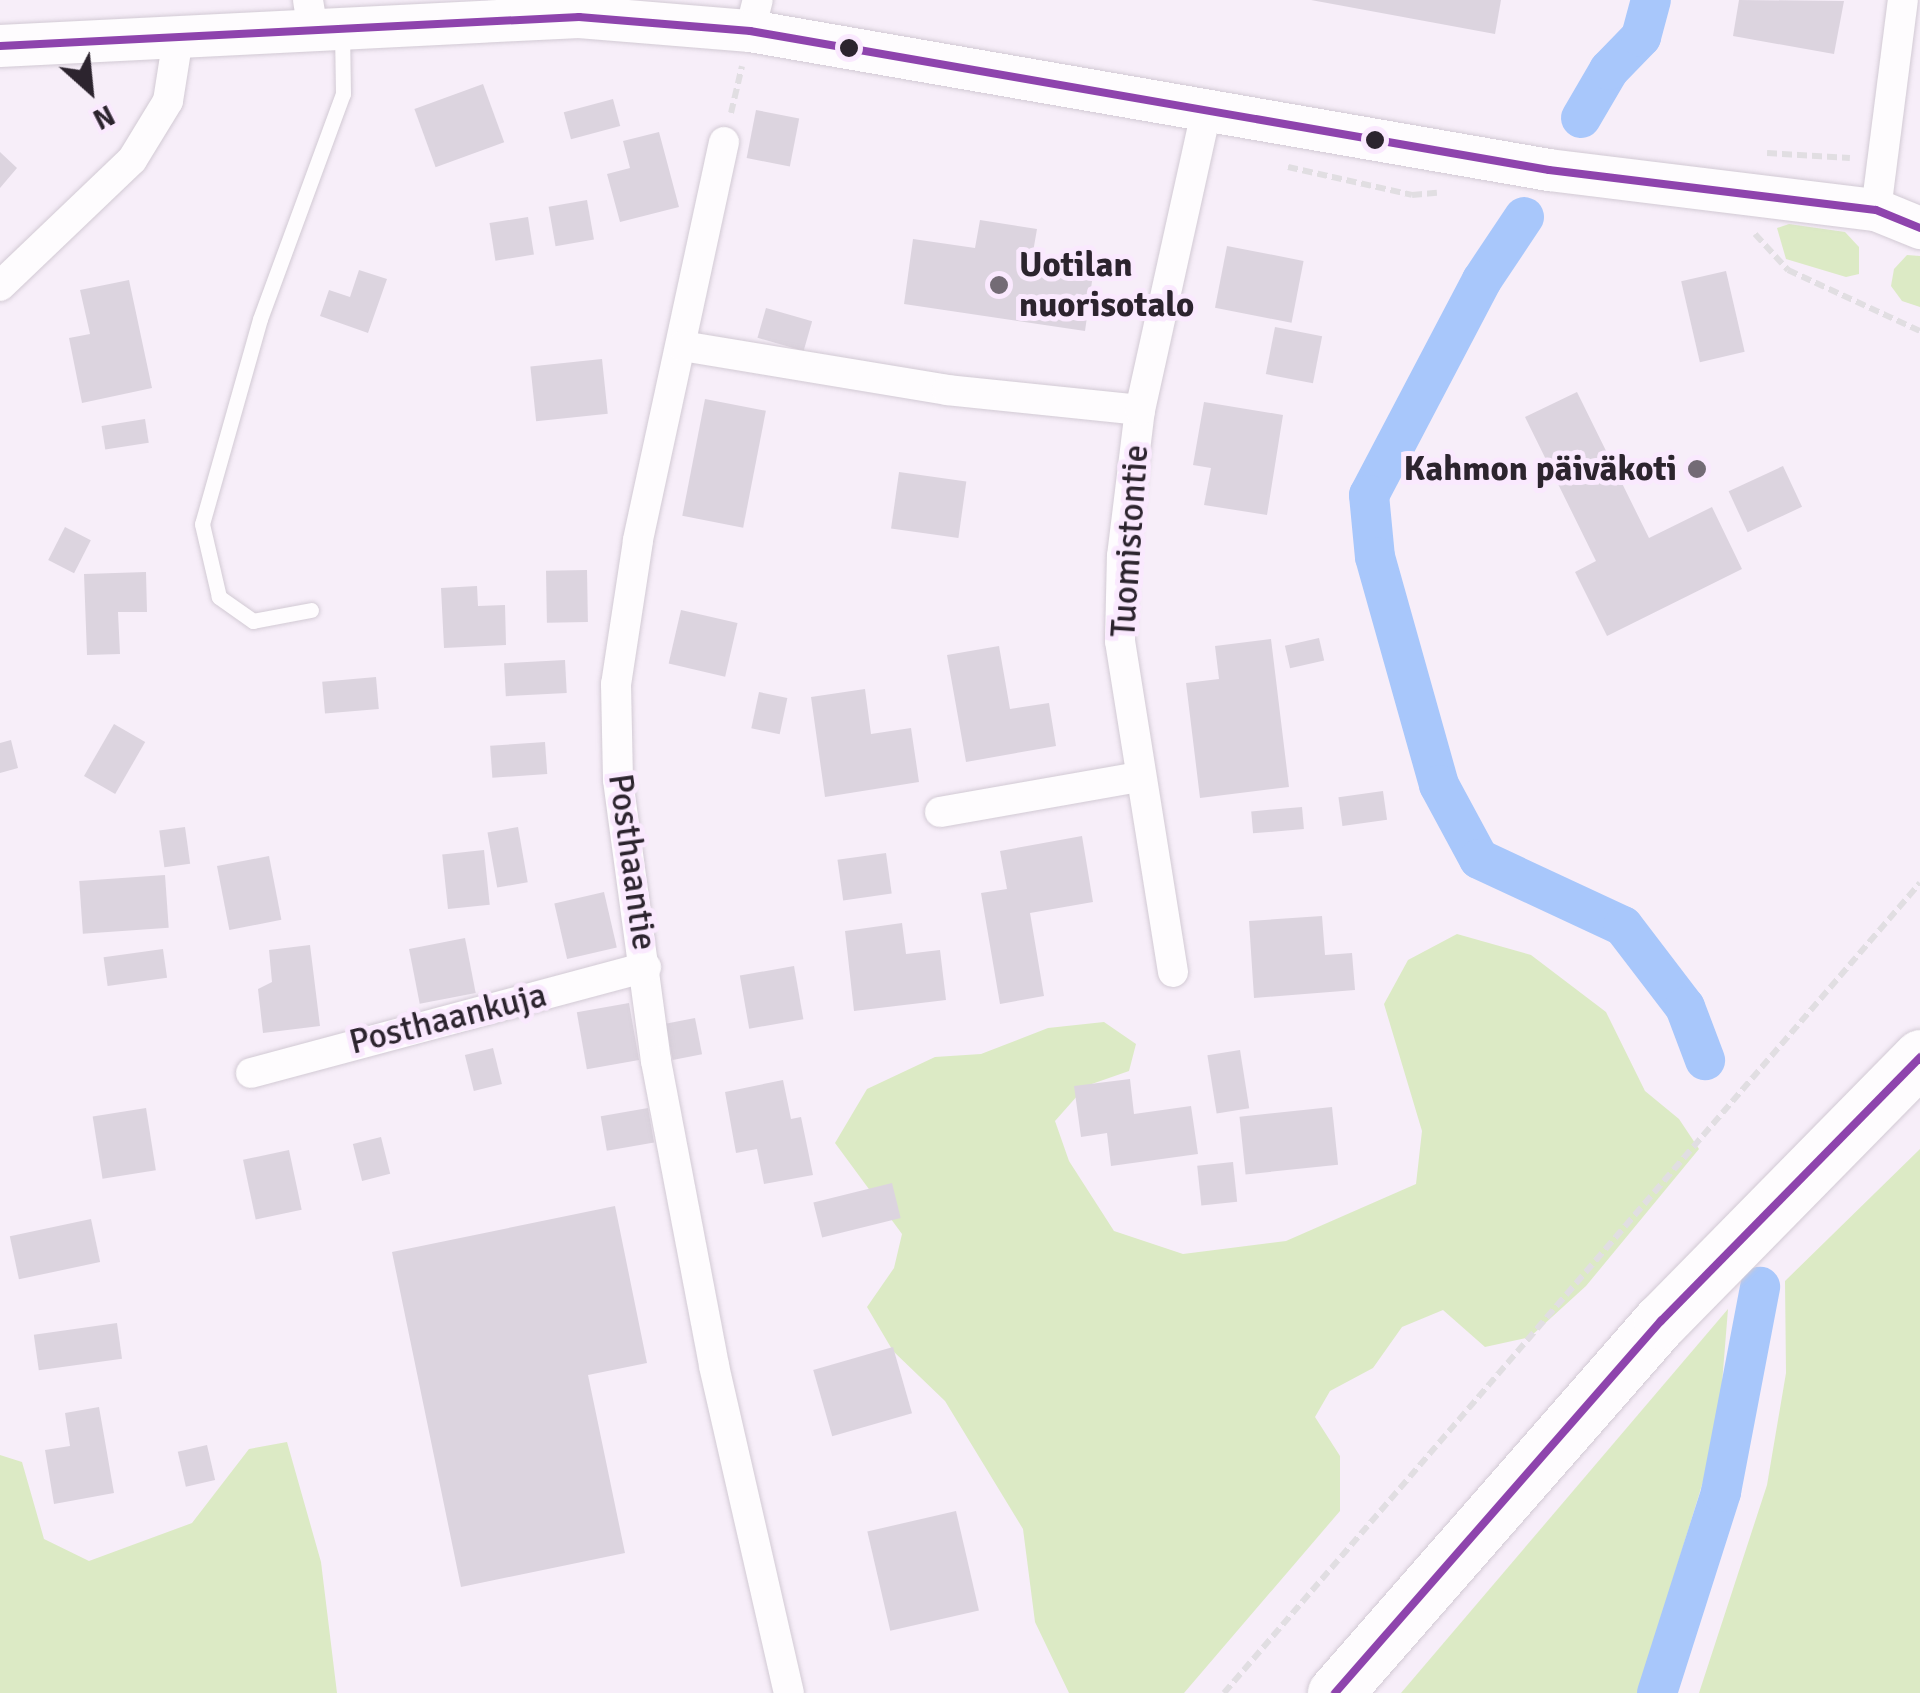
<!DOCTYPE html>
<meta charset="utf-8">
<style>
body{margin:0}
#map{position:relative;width:1920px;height:1693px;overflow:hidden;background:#f7eef9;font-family:Signika,sans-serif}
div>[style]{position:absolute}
.green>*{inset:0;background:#dceac5}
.canal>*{height:40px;margin:-20px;padding:0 20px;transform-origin:20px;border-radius:20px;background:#a8c7fb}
.building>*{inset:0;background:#dcd4df;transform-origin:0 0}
.path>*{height:6px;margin-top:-3px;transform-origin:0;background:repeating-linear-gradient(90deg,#e1dee2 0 10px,transparent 0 15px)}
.roads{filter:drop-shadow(0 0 2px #d2cad4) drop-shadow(0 0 2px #d2cad4)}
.lane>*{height:15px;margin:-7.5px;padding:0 7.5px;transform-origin:7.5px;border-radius:7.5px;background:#fefcfe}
.street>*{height:30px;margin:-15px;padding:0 15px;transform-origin:15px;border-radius:15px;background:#fefcfe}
.secondary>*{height:42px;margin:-21px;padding:0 21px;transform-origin:21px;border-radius:21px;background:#fefcfe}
.highway>*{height:55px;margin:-27.5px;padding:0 27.5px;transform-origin:27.5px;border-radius:27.5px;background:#fefcfe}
.bus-1>*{height:8px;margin:-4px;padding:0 4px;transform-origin:4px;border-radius:4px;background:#8e44ad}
.dots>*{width:28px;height:28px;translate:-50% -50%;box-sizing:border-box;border:5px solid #fae9fe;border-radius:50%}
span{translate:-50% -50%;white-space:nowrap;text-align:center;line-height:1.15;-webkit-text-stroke:10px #fae9fe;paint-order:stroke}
.poi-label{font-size:35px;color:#2c242e;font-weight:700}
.left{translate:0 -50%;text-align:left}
.right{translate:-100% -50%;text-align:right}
.street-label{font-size:35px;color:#2c242e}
.north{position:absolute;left:40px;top:40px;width:100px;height:100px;-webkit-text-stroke:8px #fae9fe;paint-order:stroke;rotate:153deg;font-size:28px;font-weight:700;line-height:40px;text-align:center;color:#2c242e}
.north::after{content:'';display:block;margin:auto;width:35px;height:45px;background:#2c242e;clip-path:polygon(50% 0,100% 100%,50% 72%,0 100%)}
</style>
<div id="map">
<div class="green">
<div style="clip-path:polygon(1789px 224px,1845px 232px,1859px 247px,1859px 274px,1846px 277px,1786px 259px,1777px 228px)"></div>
<div style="clip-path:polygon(1907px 255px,1920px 256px,1920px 307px,1902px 301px,1891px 286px,1894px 269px)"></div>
<div style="clip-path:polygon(1457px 934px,1531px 955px,1606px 1012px,1645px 1091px,1679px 1119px,1699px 1149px,1586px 1286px,1530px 1337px,1485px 1347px,1443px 1310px,1402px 1327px,1373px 1368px,1330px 1391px,1315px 1417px,1340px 1456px,1340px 1511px,1184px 1693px,1069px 1693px,1035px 1622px,1023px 1529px,945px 1401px,893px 1351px,867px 1307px,894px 1268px,902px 1234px,835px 1143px,867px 1089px,935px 1057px,981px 1054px,1048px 1028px,1104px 1022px,1136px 1044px,1129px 1071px,1086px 1086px,1055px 1121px,1069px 1161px,1114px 1231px,1183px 1254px,1286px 1241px,1416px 1184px,1422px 1131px,1384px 1004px,1408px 960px)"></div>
<div style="clip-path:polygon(1920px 1149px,1920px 1693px,1699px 1693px,1767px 1485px,1786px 1373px,1785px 1281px)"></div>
<div style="clip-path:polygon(1728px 1309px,1718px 1433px,1638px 1693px,1401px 1693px)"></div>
<div style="clip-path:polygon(287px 1442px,321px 1562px,337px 1693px,0 1693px,0 1455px,22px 1462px,44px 1539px,89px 1561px,192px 1523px,249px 1449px)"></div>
</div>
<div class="canal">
<div style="left:1581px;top:118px;width:56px;rotate:-59.7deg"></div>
<div style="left:1609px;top:70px;width:46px;rotate:-45.9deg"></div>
<div style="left:1641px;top:37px;width:38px;rotate:-75deg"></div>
<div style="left:1524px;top:217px;width:76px;rotate:123.7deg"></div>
<div style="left:1482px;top:280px;width:243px;rotate:117.7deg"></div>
<div style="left:1369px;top:495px;width:62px;rotate:84.5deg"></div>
<div style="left:1375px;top:557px;width:237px;rotate:74.3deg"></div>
<div style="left:1439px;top:785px;width:84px;rotate:61.6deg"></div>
<div style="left:1479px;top:859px;width:159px;rotate:25deg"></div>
<div style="left:1623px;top:926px;width:102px;rotate:52.6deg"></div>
<div style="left:1685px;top:1007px;width:57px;rotate:69.3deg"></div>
<div style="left:1657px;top:1693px;width:211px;rotate:-72.3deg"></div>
<div style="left:1721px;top:1492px;width:209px;rotate:-79.2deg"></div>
</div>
<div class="building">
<div style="clip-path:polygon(1311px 0,1501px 0,1495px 34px)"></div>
<div style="clip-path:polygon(1739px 0,1844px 1px,1834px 54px,1733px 36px)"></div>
<div style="left:483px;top:84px;width:62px;height:73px;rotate:70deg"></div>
<div style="left:613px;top:99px;width:28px;height:51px;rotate:75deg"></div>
<div style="left:756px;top:110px;width:44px;height:49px;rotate:11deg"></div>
<div style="clip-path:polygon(659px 132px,679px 207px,620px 222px,607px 174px,630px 168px,623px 141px)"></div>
<div style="clip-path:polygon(0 152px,17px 168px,0 188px)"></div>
<div style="left:587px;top:200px;width:40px;height:39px;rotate:80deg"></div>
<div style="left:528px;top:217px;width:38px;height:39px;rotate:81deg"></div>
<div style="clip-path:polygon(980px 220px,1037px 229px,1032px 258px,1094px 267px,1085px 331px,904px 304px,913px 239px,975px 248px)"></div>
<div style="left:1227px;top:246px;width:78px;height:63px;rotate:11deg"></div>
<div style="clip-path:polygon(359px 270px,387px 279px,368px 333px,320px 316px,329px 290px,350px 297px)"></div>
<div style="left:1726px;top:271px;width:83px;height:46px;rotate:77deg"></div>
<div style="clip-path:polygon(129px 280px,152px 388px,82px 403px,69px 338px,90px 334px,80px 290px)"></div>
<div style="left:766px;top:308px;width:48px;height:31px;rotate:16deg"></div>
<div style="left:1275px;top:327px;width:48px;height:48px;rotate:11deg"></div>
<div style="left:602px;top:359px;width:55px;height:72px;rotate:84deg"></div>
<div style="clip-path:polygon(1577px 392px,1649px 538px,1712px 507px,1742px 569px,1607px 636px,1575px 572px,1596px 561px,1525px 417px)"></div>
<div style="left:705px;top:399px;width:62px;height:119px;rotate:11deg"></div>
<div style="clip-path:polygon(1204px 402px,1283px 415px,1267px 515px,1204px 505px,1211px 468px,1193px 465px)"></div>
<div style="left:145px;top:419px;width:24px;height:44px;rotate:81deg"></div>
<div style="left:1783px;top:466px;width:45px;height:60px;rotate:65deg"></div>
<div style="left:899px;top:472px;width:68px;height:57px;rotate:8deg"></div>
<div style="left:65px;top:527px;width:29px;height:37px;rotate:27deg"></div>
<div style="left:587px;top:570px;width:52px;height:41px;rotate:89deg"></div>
<div style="clip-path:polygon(146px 572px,147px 612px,118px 612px,120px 654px,87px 655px,84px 574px)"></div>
<div style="clip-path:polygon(477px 586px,478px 606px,505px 605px,506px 645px,444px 648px,441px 588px)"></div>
<div style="left:681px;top:610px;width:58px;height:55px;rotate:13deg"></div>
<div style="left:1319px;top:638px;width:23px;height:35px;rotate:77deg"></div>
<div style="clip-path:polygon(1271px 639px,1289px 787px,1200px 798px,1186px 683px,1219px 679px,1215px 646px)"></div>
<div style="clip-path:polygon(999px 646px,1010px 709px,1049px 703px,1056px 746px,966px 762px,947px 655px)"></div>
<div style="left:565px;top:660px;width:33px;height:61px;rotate:87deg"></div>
<div style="left:376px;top:677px;width:32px;height:54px;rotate:85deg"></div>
<div style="clip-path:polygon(865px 689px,871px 734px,911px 728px,919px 782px,825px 797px,811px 697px)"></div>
<div style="left:759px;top:692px;width:29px;height:37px;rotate:12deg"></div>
<div style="left:114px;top:724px;width:36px;height:60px;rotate:30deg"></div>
<div style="clip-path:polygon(11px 740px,18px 768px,0 773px,0 743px)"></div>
<div style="left:545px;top:742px;width:32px;height:55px;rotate:86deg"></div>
<div style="left:1383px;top:791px;width:29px;height:45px;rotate:82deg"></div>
<div style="left:1302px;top:807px;width:22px;height:51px;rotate:85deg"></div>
<div style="left:185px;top:827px;width:37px;height:26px;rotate:82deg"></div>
<div style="left:518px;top:827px;width:56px;height:31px;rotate:80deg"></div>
<div style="clip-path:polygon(1082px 836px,1093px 902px,1030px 913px,1044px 996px,1000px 1004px,981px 893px,1007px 889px,1000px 851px)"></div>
<div style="left:484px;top:850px;width:55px;height:42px;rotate:84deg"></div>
<div style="left:886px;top:853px;width:41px;height:49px;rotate:82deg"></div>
<div style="left:269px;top:856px;width:65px;height:53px;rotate:79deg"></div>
<div style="left:165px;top:875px;width:53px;height:86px;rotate:86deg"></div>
<div style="left:604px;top:892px;width:57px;height:51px;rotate:77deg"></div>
<div style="clip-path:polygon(1322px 916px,1325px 955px,1352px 953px,1355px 990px,1254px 998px,1249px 921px)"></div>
<div style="clip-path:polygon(902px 923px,906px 954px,940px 950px,946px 1000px,854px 1011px,845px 931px)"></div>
<div style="left:465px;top:938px;width:56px;height:57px;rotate:79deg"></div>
<div style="clip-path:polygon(310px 945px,320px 1026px,263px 1033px,258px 989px,272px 982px,269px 950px)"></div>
<div style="left:163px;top:949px;width:29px;height:60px;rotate:82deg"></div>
<div style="left:794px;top:966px;width:54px;height:55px;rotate:80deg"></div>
<div style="left:629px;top:1003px;width:58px;height:53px;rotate:80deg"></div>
<div style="left:695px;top:1018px;width:37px;height:30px;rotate:79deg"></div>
<div style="left:493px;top:1048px;width:37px;height:29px;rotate:76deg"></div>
<div style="left:1240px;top:1050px;width:59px;height:33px;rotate:81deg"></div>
<div style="clip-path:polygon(1130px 1079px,1134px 1114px,1191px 1106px,1198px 1154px,1111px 1166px,1107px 1133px,1081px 1137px,1074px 1086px)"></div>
<div style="clip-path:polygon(783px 1080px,791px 1119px,801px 1117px,813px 1175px,764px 1184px,757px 1149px,736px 1153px,725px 1092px)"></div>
<div style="left:1332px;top:1107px;width:58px;height:93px;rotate:84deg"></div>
<div style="left:146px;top:1108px;width:63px;height:54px;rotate:81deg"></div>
<div style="left:648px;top:1108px;width:35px;height:48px;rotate:80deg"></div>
<div style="left:381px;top:1137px;width:38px;height:29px;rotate:76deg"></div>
<div style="left:289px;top:1150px;width:61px;height:47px;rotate:78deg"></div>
<div style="left:1233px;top:1162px;width:40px;height:36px;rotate:84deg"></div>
<div style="left:892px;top:1183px;width:36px;height:81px;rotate:76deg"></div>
<div style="clip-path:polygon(615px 1206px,647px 1363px,588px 1375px,625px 1553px,461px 1587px,392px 1252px)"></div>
<div style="left:91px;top:1219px;width:44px;height:83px;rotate:78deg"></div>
<div style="left:117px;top:1323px;width:36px;height:84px;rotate:82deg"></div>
<div style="left:893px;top:1347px;width:69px;height:83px;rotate:74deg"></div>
<div style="clip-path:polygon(99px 1407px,114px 1493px,54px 1504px,45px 1450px,70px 1446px,65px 1413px)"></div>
<div style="left:207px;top:1445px;width:36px;height:30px;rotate:77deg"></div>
<div style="left:956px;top:1511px;width:102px;height:91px;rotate:77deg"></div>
</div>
<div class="path">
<div style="left:731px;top:113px;width:48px;rotate:-76.8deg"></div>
<div style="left:1767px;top:153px;width:83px;rotate:3.4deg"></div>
<div style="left:1288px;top:167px;width:127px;rotate:12.7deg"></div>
<div style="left:1412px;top:195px;width:25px;rotate:-5deg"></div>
<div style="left:1755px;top:234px;width:49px;rotate:47.5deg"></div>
<div style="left:1788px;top:270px;width:145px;rotate:24.8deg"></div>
<div style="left:1224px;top:1693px;width:1068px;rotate:-49.33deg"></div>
</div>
<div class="roads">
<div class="lane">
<div style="left:311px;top:610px;width:59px;rotate:169.3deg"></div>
<div style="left:253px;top:621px;width:42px;rotate:-144.8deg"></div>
<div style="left:219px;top:597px;width:75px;rotate:-103.1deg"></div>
<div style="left:202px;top:524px;width:213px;rotate:-74.2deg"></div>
<div style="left:260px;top:319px;width:240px;rotate:-69.8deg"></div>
<div style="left:343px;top:94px;width:63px;rotate:-90.9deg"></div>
</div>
<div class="street">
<div style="left:308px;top:0;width:31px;rotate:81deg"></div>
<div style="left:750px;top:31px;width:32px;rotate:-76deg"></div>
<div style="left:724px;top:142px;width:408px;rotate:102.2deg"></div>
<div style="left:638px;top:541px;width:145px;rotate:98.7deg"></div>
<div style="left:616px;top:684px;width:96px;rotate:88.8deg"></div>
<div style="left:618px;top:780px;width:284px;rotate:82.3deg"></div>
<div style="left:656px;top:1061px;width:310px;rotate:79.2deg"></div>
<div style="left:714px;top:1366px;width:335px;rotate:77.1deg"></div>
<div style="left:1876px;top:210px;width:212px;rotate:-82.7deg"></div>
<div style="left:0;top:286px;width:182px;rotate:-43.7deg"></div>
<div style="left:132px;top:160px;width:69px;rotate:-58.6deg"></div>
<div style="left:168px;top:101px;width:64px;rotate:-81deg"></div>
<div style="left:682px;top:346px;width:269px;rotate:9.4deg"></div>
<div style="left:947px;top:390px;width:194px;rotate:5.9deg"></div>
<div style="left:940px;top:812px;width:201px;rotate:-10deg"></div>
<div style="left:1173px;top:972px;width:335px;rotate:-99.1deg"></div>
<div style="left:1120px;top:641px;width:85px;rotate:-88.7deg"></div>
<div style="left:1122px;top:556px;width:147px;rotate:-83deg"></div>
<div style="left:1140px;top:410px;width:304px;rotate:-77.5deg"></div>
<div style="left:251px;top:1073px;width:409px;rotate:-15deg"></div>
</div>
<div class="secondary">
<div style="left:0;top:46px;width:580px;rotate:-2.87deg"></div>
<div style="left:579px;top:17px;width:172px;rotate:4.7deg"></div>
<div style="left:750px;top:31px;width:811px;rotate:9.87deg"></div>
<div style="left:1549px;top:170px;width:329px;rotate:7deg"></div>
<div style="left:1876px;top:210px;width:48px;rotate:22.2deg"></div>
</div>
<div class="highway">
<div style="left:1335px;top:1693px;width:495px;rotate:-48.8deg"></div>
<div style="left:1661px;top:1321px;width:370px;rotate:-45.5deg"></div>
</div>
</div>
<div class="bus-1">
<div style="left:0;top:46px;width:580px;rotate:-2.87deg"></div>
<div style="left:579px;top:17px;width:172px;rotate:4.7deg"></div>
<div style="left:750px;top:31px;width:811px;rotate:9.87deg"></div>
<div style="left:1549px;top:170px;width:329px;rotate:7deg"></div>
<div style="left:1876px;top:210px;width:48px;rotate:22.2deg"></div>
<div style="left:1335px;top:1693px;width:495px;rotate:-48.8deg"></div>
<div style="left:1661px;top:1321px;width:370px;rotate:-45.5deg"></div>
</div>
<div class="dots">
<div style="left:849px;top:48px;background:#2c242e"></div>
<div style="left:1375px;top:140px;background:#2c242e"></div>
<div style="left:999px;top:285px;background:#736b75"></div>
<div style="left:1697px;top:469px;background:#736b75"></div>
</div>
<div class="poi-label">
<span class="left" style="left:1019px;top:285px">Uotilan<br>nuorisotalo</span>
<span class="right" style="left:1677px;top:469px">Kahmon päiväkoti</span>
</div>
<div class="street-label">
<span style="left:1130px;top:541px;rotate:-86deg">Tuomistontie</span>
<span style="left:632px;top:862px;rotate:82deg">Posthaantie</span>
<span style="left:448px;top:1019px;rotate:-14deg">Posthaankuja</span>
</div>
<div class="north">N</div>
</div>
